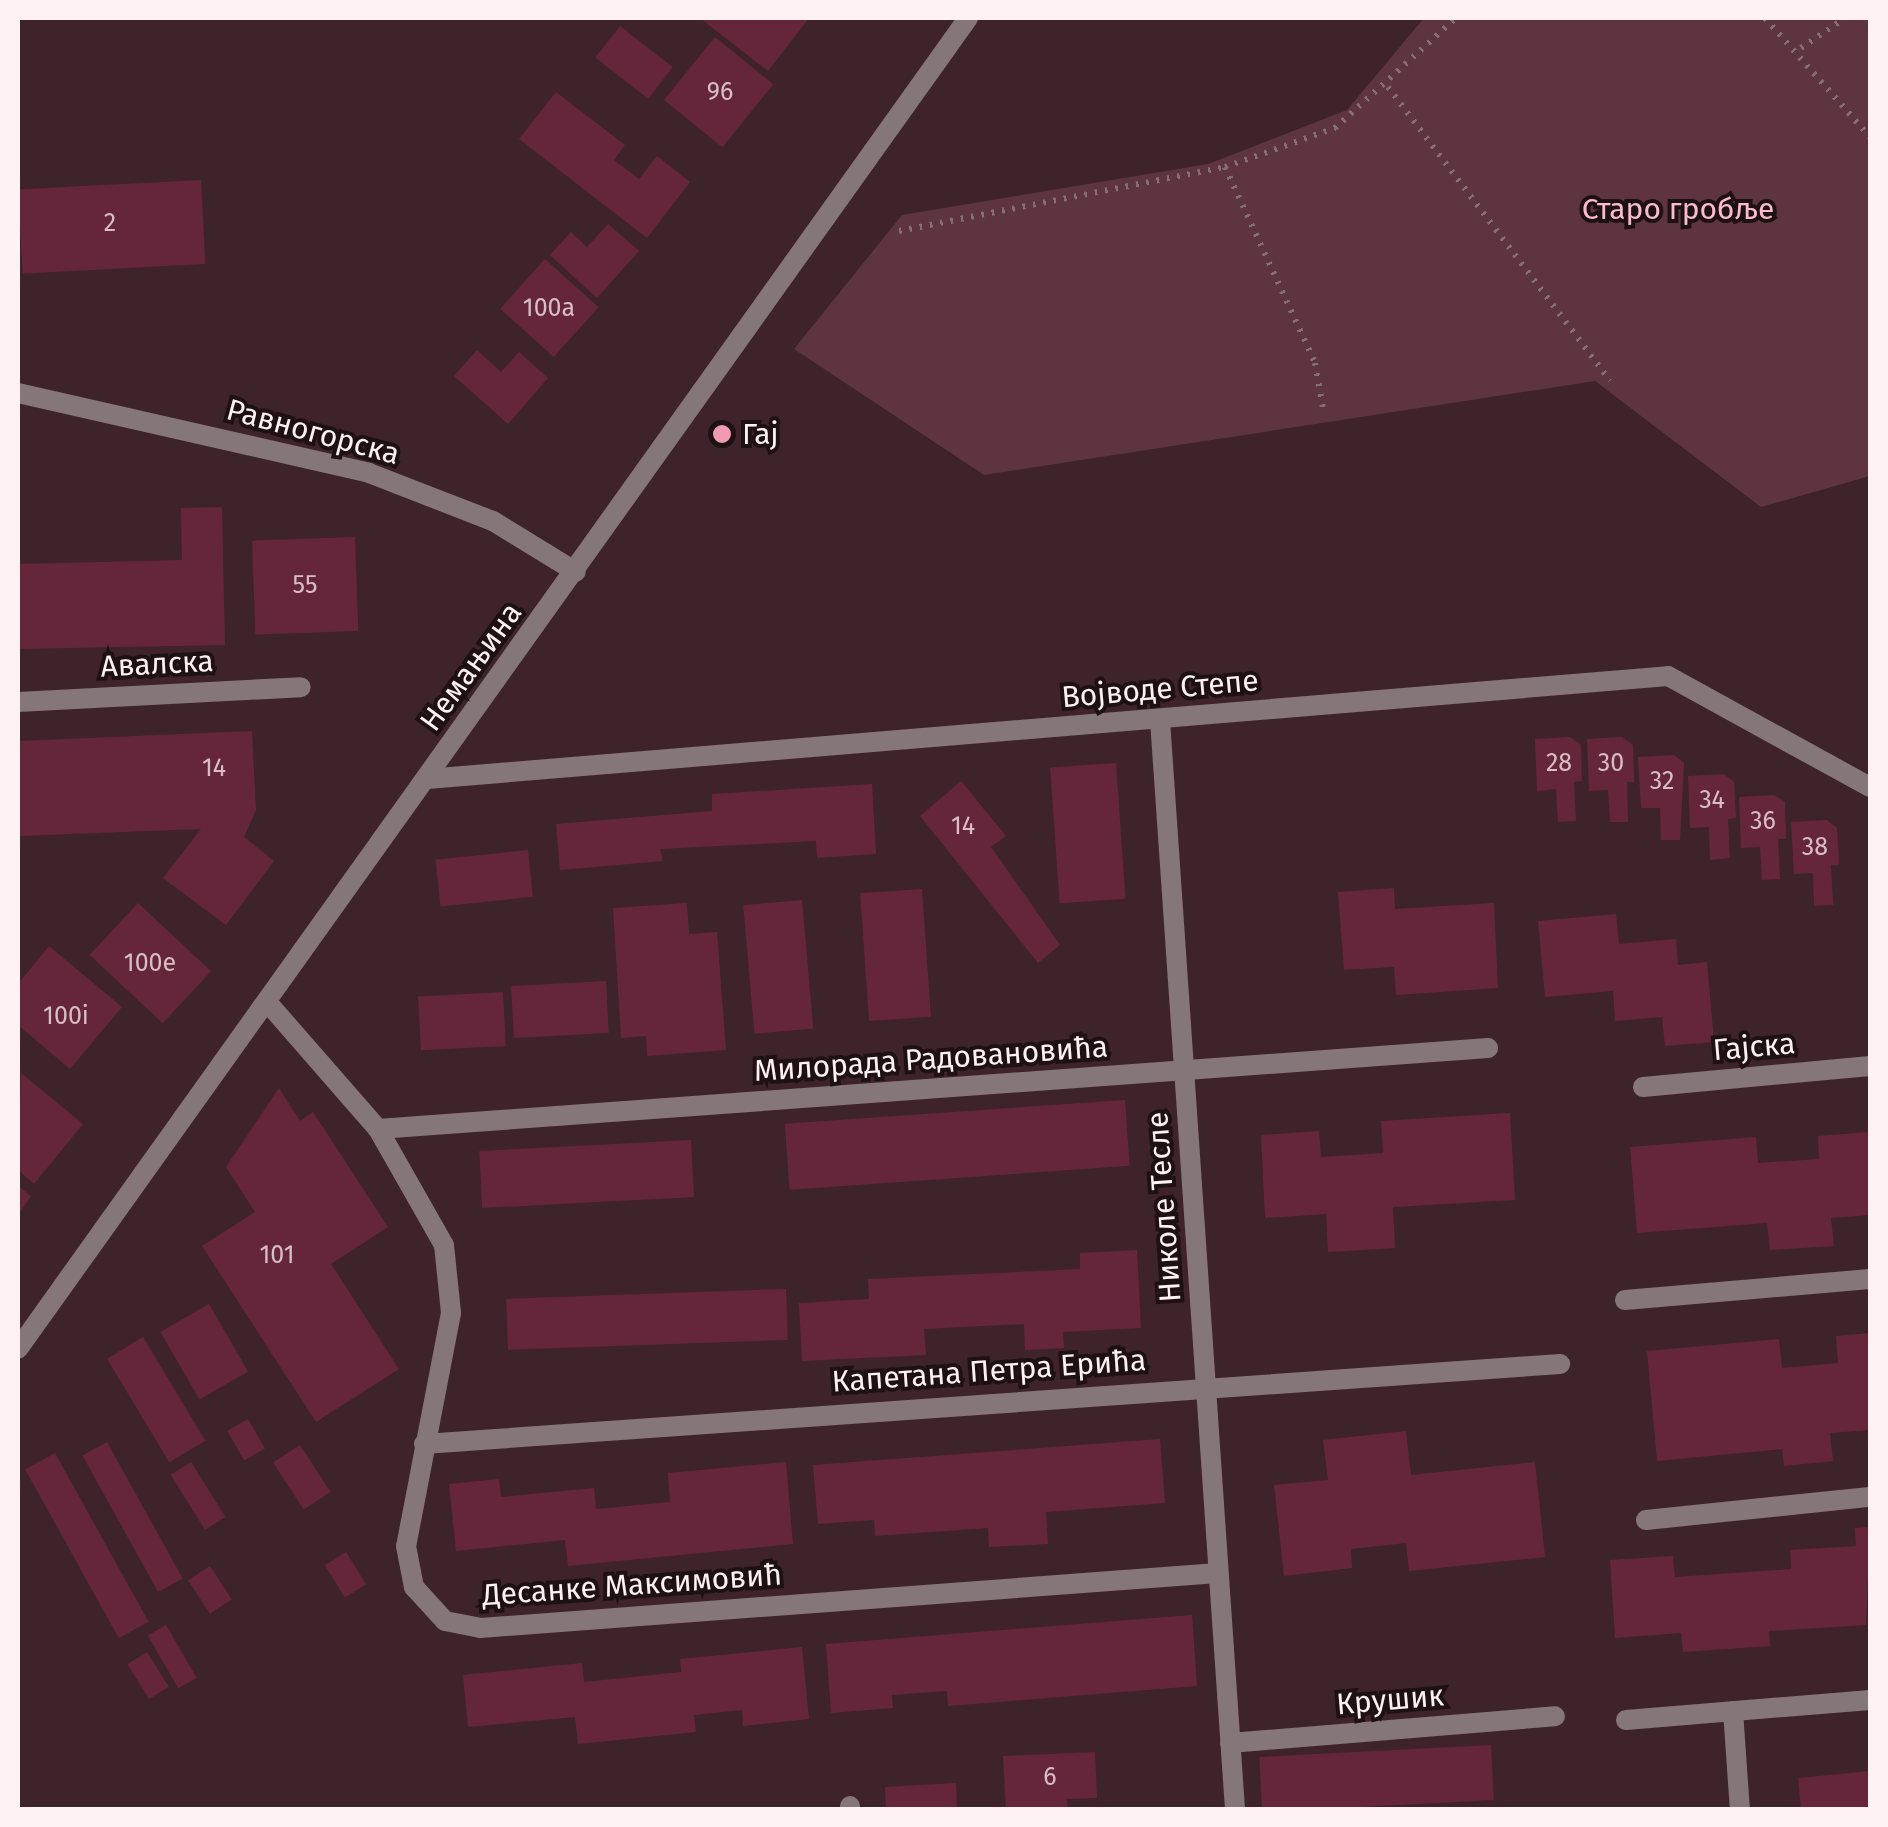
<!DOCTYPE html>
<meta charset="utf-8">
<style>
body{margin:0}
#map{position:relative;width:1888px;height:1827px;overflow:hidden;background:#3f232b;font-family:"Fira Sans",sans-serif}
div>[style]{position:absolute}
.green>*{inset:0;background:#5d343f}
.building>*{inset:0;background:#65263b;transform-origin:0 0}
.path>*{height:6px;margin-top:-3px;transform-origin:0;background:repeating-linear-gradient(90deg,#856e74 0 2.5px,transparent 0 10.5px)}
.service>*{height:20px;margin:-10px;padding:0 10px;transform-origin:10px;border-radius:10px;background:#857679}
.minor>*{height:20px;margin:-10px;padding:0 10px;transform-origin:10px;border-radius:10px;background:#857679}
.tertiary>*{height:20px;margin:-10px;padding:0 10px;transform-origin:10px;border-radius:10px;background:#857679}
.dots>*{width:28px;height:28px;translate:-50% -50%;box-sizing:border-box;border:5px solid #1e1114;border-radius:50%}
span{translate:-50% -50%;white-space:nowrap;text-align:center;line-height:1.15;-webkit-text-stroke:8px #1e1114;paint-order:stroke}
.number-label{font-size:25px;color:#d7bec5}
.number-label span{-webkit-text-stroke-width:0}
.park-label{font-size:30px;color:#fabccb}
.street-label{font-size:30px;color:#fdf1f3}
.poi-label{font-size:30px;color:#fdf1f3}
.left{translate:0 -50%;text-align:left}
.frame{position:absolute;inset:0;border:20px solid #fdf1f3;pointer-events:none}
</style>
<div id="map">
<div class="green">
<div style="clip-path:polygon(1424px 18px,1870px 18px,1870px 476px,1761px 507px,1595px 381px,984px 475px,794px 349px,902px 215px,1208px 164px,1347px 110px)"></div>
</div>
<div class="building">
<div style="clip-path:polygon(700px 18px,809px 18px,768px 71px)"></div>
<div style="left:620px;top:26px;width:67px;height:40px;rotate:38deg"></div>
<div style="left:715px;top:37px;width:75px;height:81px;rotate:39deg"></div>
<div style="clip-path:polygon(556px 92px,625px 145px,614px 160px,639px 179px,657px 156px,690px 182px,647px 238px,519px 139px)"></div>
<div style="left:201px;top:180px;width:84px;height:183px;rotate:87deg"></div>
<div style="clip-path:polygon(608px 224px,639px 251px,597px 298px,550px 255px,571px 232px,587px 247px)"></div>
<div style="left:545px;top:259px;width:72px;height:67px;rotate:42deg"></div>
<div style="clip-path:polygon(477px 350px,501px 372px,519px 352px,548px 378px,508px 424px,454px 376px)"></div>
<div style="clip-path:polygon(222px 507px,225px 645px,18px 649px,18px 564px,182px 560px,181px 508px)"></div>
<div style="left:355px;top:537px;width:94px;height:103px;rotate:88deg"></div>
<div style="clip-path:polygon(252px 731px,256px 810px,244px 837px,274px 861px,226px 925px,163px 878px,201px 829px,18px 836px,18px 741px)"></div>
<div style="clip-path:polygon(1570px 737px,1581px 745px,1582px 781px,1574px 782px,1576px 821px,1558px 822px,1556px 789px,1537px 791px,1535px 739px)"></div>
<div style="clip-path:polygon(1622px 737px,1633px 745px,1634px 782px,1627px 782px,1628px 822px,1610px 822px,1608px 790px,1589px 791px,1587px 739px)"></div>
<div style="clip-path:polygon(1674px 755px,1684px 763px,1680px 840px,1661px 840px,1660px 808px,1641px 808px,1638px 757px)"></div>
<div style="left:1116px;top:763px;width:136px;height:66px;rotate:86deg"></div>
<div style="clip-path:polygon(1724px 774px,1734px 782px,1736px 818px,1728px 819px,1730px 858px,1710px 860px,1709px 827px,1690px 828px,1688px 776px)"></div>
<div style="clip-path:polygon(961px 781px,1006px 836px,991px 847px,1060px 945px,1038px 963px,920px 816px)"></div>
<div style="clip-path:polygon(872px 784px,876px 854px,817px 858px,816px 841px,660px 849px,663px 861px,560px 870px,556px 824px,712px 811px,712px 794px)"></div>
<div style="clip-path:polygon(1774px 795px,1785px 802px,1786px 839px,1778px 839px,1780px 879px,1762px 880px,1760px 847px,1741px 848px,1739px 797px)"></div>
<div style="clip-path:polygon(1827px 820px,1837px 828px,1839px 865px,1831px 865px,1833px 905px,1814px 906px,1813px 873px,1794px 874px,1791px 822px)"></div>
<div style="left:528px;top:850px;width:47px;height:93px;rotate:84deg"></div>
<div style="clip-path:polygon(1394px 888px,1395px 909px,1494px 903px,1498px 988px,1396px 995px,1394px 967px,1344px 970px,1338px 892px)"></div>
<div style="left:922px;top:889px;width:128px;height:62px;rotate:86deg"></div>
<div style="left:802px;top:900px;width:129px;height:59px;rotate:85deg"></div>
<div style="left:138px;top:903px;width:100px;height:71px;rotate:43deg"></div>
<div style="clip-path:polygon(687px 903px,689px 934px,717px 932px,726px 1050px,647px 1056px,646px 1036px,621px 1038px,613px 908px)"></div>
<div style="clip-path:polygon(1616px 914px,1619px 944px,1676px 939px,1678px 965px,1707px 962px,1714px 1042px,1665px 1046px,1662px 1017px,1615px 1021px,1613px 991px,1545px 997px,1538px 921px)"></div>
<div style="clip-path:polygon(49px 946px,122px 1007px,70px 1069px,18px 1025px,18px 984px)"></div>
<div style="left:606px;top:981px;width:52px;height:95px;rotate:87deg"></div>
<div style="left:503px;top:992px;width:54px;height:85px;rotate:87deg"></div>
<div style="clip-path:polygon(21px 1073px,83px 1124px,34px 1184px,18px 1170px)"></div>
<div style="clip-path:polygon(279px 1088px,300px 1121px,313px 1112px,388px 1227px,331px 1264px,399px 1369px,316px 1422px,202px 1246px,255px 1212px,226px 1167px)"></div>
<div style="left:1125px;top:1100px;width:66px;height:341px;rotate:86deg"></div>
<div style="clip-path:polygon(1510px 1113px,1515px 1200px,1393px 1207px,1395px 1248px,1328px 1252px,1326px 1214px,1265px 1218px,1261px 1135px,1319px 1131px,1321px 1157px,1383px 1153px,1381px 1121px)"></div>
<div style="clip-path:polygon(1870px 1132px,1870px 1215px,1831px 1218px,1834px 1246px,1770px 1250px,1767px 1223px,1637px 1233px,1630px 1147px,1756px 1137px,1758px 1163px,1819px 1159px,1818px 1136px)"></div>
<div style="left:691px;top:1140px;width:57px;height:212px;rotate:87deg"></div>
<div style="clip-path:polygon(18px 1186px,31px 1196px,18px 1215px)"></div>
<div style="clip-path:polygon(1137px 1250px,1141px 1328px,1063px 1332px,1064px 1348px,1025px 1350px,1024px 1324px,924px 1329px,926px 1355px,802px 1361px,799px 1303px,869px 1299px,868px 1279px,1080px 1269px,1080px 1253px)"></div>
<div style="left:786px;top:1289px;width:51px;height:280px;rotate:88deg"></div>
<div style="left:209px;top:1304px;width:78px;height:56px;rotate:60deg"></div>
<div style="clip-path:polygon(1870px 1333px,1870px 1430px,1830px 1433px,1833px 1461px,1784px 1466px,1782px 1449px,1657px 1461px,1647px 1351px,1779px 1339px,1782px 1368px,1838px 1363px,1836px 1336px)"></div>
<div style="left:143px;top:1337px;width:121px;height:42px;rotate:59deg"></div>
<div style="left:248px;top:1419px;width:34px;height:24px;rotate:60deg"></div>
<div style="clip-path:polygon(1406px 1431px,1411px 1475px,1535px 1462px,1545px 1557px,1409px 1571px,1406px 1543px,1351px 1549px,1352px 1568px,1284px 1576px,1274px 1485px,1328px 1480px,1323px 1440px)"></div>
<div style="clip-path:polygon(1160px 1439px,1165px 1503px,1046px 1512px,1048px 1544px,989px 1547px,988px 1528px,875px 1536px,874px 1520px,818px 1524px,813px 1465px)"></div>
<div style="left:107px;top:1442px;width:156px;height:28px;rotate:61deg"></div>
<div style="left:300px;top:1445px;width:56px;height:32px;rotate:57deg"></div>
<div style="left:55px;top:1453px;width:193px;height:34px;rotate:61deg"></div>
<div style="left:191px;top:1462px;width:65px;height:24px;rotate:58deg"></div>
<div style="clip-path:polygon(786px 1462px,793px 1544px,568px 1566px,565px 1540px,456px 1551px,449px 1484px,499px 1479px,501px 1497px,594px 1488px,596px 1509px,670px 1502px,668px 1473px)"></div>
<div style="clip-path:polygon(1870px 1527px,1866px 1625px,1769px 1631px,1770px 1646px,1683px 1652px,1681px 1633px,1615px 1638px,1610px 1560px,1673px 1556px,1675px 1577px,1791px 1569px,1790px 1550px,1856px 1546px,1855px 1528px)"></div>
<div style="left:346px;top:1552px;width:38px;height:25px;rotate:58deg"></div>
<div style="left:210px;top:1566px;width:40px;height:26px;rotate:57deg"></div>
<div style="clip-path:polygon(1192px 1615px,1197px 1686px,948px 1706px,947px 1691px,892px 1695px,893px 1708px,831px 1713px,826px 1644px)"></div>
<div style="left:166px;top:1625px;width:61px;height:21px;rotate:60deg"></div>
<div style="clip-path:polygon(802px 1647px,809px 1719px,743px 1726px,742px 1710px,694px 1715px,696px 1732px,578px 1744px,575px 1717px,468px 1727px,463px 1675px,582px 1663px,584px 1682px,681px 1672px,680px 1659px)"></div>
<div style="left:147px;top:1652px;width:41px;height:23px;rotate:58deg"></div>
<div style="left:1491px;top:1745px;width:55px;height:232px;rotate:87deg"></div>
<div style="clip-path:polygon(1095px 1752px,1097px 1798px,1067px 1799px,1068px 1810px,1006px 1810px,1003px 1756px)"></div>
<div style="clip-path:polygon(1870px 1771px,1870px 1810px,1801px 1810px,1798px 1778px)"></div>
<div style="clip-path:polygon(956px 1783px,957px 1810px,886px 1810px,885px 1787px)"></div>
</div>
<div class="path">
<div style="left:1765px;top:18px;width:159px;rotate:48.6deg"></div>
<div style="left:1801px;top:48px;width:53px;rotate:-34.3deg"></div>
<div style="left:1388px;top:87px;width:368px;rotate:52.9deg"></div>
<div style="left:1225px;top:167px;width:216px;rotate:65.3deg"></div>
<div style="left:1315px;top:363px;width:46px;rotate:79.9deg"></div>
<div style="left:899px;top:231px;width:332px;rotate:-11.1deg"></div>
<div style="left:1225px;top:167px;width:117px;rotate:-19.5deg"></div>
<div style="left:1335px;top:128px;width:164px;rotate:-42.3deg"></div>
</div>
<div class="service">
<div style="left:850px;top:1806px;width:4px;rotate:90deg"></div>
</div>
<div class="minor">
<div style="left:18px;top:393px;width:360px;rotate:12.8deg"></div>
<div style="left:369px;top:473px;width:133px;rotate:21.2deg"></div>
<div style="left:493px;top:521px;width:97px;rotate:31.6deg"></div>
<div style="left:18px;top:702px;width:283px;rotate:-3deg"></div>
<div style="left:1160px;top:720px;width:1093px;rotate:86.06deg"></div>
<div style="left:427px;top:779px;width:1245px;rotate:-4.74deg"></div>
<div style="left:1668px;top:676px;width:230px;rotate:28.8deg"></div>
<div style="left:268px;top:1003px;width:167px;rotate:48.9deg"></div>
<div style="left:378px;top:1129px;width:133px;rotate:60.4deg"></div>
<div style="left:444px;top:1245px;width:68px;rotate:84.1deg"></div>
<div style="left:451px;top:1313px;width:237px;rotate:100.9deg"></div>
<div style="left:406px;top:1546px;width:42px;rotate:79deg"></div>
<div style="left:414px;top:1587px;width:46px;rotate:47.6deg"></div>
<div style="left:445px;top:1621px;width:36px;rotate:11deg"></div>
<div style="left:480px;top:1628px;width:740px;rotate:-4.26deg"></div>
<div style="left:1643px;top:1087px;width:228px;rotate:-5.3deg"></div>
<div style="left:378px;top:1129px;width:1113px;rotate:-4.17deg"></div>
<div style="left:1625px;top:1300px;width:246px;rotate:-4.9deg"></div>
<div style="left:424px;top:1444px;width:1139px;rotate:-4.03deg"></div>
<div style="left:1646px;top:1520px;width:225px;rotate:-5.9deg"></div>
<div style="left:1733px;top:1711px;width:99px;rotate:86deg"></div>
<div style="left:1626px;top:1720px;width:245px;rotate:-4.7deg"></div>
<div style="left:1230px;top:1743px;width:326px;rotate:-4.7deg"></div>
</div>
<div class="tertiary">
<div style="left:18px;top:1349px;width:1635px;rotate:-54.48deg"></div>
</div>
<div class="dots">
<div style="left:722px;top:434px;background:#f19ab1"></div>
</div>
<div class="number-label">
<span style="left:720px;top:92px">96</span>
<span style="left:110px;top:223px">2</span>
<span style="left:549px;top:308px">100a</span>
<span style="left:305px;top:585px">55</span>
<span style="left:1559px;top:763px">28</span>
<span style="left:1611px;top:763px">30</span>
<span style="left:214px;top:768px">14</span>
<span style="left:1662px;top:781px">32</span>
<span style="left:1712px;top:800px">34</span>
<span style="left:1763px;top:821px">36</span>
<span style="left:963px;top:826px">14</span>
<span style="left:1815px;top:847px">38</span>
<span style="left:150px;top:963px">100e</span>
<span style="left:66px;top:1016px">100i</span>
<span style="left:277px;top:1255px">101</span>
<span style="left:1050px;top:1777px">6</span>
</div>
<div class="park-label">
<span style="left:1678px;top:209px">Старо гробље</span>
</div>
<div class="street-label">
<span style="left:313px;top:432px;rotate:15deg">Равногорска</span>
<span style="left:157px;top:664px;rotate:-3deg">Авалска</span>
<span style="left:471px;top:667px;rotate:-54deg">Немањина</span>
<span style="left:1160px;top:689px;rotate:-5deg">Војводе Степе</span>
<span style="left:1754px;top:1047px;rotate:-5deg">Гајска</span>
<span style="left:931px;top:1059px;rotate:-4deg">Милорада Радовановића</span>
<span style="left:1164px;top:1207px;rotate:-94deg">Николе Тесле</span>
<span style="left:989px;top:1371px;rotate:-4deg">Капетана Петра Ерића</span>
<span style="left:632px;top:1585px;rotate:-4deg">Десанке Максимовић</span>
<span style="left:1390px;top:1700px;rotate:-5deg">Крушик</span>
</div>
<div class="poi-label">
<span class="left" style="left:742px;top:434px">Гај</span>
</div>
<div class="frame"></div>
</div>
